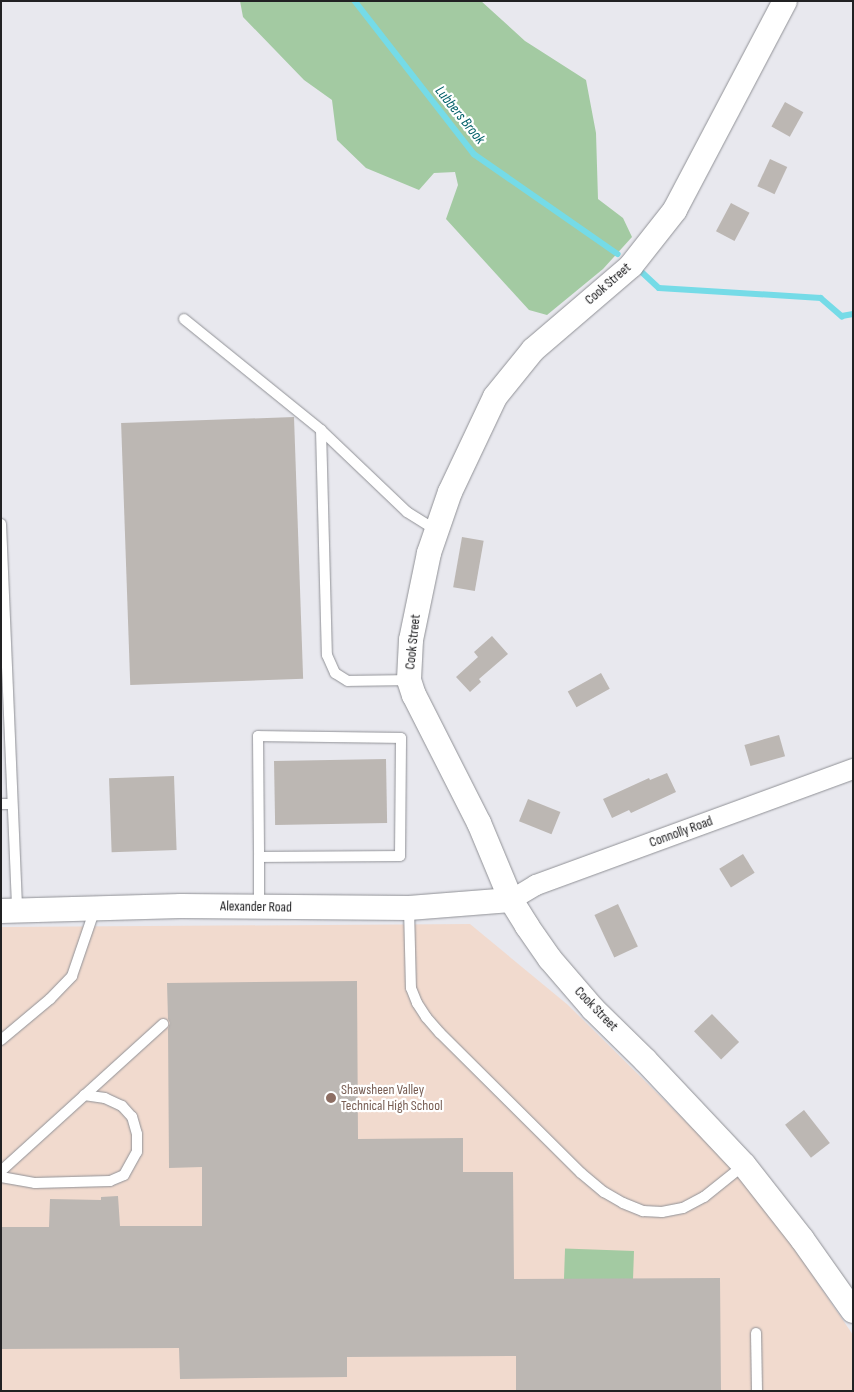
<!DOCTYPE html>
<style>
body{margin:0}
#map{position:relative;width:854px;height:1392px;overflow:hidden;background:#e8e8ee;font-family:"Sofia Sans Condensed",sans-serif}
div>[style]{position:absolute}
.education>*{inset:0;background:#f1dace}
.green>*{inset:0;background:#a3caa2;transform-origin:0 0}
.stream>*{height:5.5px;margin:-2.75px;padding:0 2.75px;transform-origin:2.75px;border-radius:2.75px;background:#75dbe7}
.building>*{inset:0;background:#bcb7b3;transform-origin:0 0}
.roads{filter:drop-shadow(0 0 1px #909196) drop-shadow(0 0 1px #909196)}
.service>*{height:10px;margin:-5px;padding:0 5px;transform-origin:5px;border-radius:5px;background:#fff}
.minor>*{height:20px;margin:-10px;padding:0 10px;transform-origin:10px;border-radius:10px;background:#fff}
.tertiary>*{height:24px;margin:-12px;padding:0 12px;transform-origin:12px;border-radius:12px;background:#fff}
.dots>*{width:14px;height:14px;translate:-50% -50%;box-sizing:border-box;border:2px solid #fff;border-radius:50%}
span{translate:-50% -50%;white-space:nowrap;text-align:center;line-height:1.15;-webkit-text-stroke:4.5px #fff;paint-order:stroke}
.street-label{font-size:14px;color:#212123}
.education-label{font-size:14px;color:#785e54}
.left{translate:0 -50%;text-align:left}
.water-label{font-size:15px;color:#005f67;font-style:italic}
.frame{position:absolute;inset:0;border:2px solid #212123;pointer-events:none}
</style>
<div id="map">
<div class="education">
<div style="clip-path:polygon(470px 924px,568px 1005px,755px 1190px,853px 1335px,853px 1391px,1px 1391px,1px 927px)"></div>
</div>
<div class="green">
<div style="clip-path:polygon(240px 1px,481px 1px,525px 41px,586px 80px,596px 133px,598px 199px,623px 218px,632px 237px,603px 269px,547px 315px,529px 310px,446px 219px,458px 185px,455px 172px,434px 173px,419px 190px,366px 168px,337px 140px,332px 100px,304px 80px,243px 17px)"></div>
<div style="left:634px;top:1251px;width:34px;height:69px;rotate:92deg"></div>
</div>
<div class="stream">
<div style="left:355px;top:1px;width:194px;rotate:52.1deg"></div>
<div style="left:474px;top:154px;width:175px;rotate:34.8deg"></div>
<div style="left:642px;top:272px;width:23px;rotate:43deg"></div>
<div style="left:659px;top:288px;width:162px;rotate:3.5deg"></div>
<div style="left:821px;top:298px;width:28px;rotate:41deg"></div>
<div style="left:842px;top:316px;width:11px;rotate:-10deg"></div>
</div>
<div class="building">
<div style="left:785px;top:102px;width:21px;height:28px;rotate:29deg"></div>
<div style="left:770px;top:159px;width:19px;height:30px;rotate:25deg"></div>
<div style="left:731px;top:203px;width:21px;height:32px;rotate:28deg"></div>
<div style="left:294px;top:417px;width:262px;height:173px;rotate:88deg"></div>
<div style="left:462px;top:537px;width:22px;height:51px;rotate:10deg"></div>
<div style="clip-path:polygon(492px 636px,508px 654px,479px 679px,481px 682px,470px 692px,456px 677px,478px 657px,474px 652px)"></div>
<div style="left:601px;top:673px;width:18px;height:38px;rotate:61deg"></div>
<div style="left:779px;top:735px;width:22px;height:36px;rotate:74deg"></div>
<div style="left:386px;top:759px;width:64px;height:112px;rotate:89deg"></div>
<div style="clip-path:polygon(667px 773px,676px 792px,631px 813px,629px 810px,612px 818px,603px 799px,649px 778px,650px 780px)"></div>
<div style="left:174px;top:776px;width:74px;height:65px;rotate:88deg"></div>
<div style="left:528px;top:799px;width:35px;height:24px;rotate:22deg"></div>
<div style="left:743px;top:854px;width:22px;height:28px;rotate:58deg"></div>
<div style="left:618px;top:904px;width:47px;height:26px;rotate:65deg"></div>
<div style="clip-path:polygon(357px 981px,358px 1139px,463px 1138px,463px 1172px,513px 1172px,514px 1279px,720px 1278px,721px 1391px,516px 1391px,516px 1356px,347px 1357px,347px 1377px,180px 1379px,179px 1348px,1px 1349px,1px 1227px,49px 1227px,50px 1199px,101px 1200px,101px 1197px,118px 1196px,120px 1226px,202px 1226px,202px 1167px,169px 1168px,168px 1029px,170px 1023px,168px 1019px,167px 983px)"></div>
<div style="left:712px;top:1014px;width:39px;height:25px;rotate:46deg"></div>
<div style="left:804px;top:1110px;width:42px;height:24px;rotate:52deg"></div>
</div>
<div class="roads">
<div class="service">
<div style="left:184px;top:319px;width:176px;rotate:39deg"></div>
<div style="left:321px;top:430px;width:119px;rotate:43.6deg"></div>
<div style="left:407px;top:512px;width:34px;rotate:32deg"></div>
<div style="left:321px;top:430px;width:225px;rotate:88.5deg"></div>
<div style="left:327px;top:655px;width:20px;rotate:66deg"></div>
<div style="left:335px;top:673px;width:15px;rotate:32deg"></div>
<div style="left:348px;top:681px;width:61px;rotate:-0.9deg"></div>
<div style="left:1px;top:524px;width:386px;rotate:87.6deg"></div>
<div style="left:1px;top:804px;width:11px"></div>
<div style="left:259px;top:857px;width:141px;rotate:-0.4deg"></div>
<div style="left:400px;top:856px;width:118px;rotate:-89.5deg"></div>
<div style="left:401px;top:738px;width:143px;rotate:-179.2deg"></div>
<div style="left:258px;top:736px;width:121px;rotate:89.5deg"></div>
<div style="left:259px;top:857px;width:50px;rotate:90deg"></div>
<div style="left:409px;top:908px;width:80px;rotate:88.6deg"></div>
<div style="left:411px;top:988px;width:16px;rotate:68deg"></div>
<div style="left:417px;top:1003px;width:17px;rotate:57deg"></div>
<div style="left:426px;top:1017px;width:21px;rotate:49deg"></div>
<div style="left:440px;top:1033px;width:199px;rotate:44.8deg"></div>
<div style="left:581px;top:1173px;width:30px;rotate:40deg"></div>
<div style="left:604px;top:1192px;width:22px;rotate:30deg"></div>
<div style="left:623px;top:1203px;width:22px;rotate:22deg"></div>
<div style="left:643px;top:1211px;width:19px;rotate:3deg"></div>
<div style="left:662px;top:1212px;width:21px;rotate:-11deg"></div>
<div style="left:683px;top:1208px;width:24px;rotate:-28deg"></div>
<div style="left:704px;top:1197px;width:51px;rotate:-38.7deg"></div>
<div style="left:1px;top:1040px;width:64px;rotate:-39.9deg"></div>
<div style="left:50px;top:999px;width:32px;rotate:-46deg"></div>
<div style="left:72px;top:976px;width:71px;rotate:-71.1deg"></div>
<div style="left:1px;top:1171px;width:219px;rotate:-42.2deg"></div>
<div style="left:1px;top:1177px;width:35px;rotate:10deg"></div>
<div style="left:35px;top:1183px;width:75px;rotate:-1.5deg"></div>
<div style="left:110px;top:1181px;width:15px;rotate:-23deg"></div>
<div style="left:124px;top:1175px;width:26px;rotate:-61deg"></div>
<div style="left:137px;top:1152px;width:18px;rotate:-90deg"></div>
<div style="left:137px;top:1134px;width:18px;rotate:-106deg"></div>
<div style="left:132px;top:1117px;width:15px;rotate:-132deg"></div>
<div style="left:122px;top:1106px;width:19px;rotate:-155deg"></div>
<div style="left:105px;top:1098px;width:21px;rotate:-172deg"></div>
<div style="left:756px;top:1333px;width:58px;rotate:89deg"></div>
</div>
<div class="minor">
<div style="left:511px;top:900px;width:29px;rotate:-31deg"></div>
<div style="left:536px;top:885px;width:338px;rotate:-20.1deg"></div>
</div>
<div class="tertiary">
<div style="left:785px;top:1px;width:236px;rotate:117.8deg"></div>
<div style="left:675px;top:210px;width:71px;rotate:128.2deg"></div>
<div style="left:631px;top:266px;width:129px;rotate:139.4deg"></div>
<div style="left:533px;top:350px;width:60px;rotate:129deg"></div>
<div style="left:495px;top:397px;width:105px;rotate:115.3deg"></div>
<div style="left:450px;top:492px;width:65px;rotate:109deg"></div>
<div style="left:429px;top:553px;width:89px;rotate:101.7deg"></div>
<div style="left:411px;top:640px;width:40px;rotate:92.9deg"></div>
<div style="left:409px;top:680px;width:16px;rotate:72deg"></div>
<div style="left:414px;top:695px;width:144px;rotate:63.1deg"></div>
<div style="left:479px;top:823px;width:83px;rotate:67.4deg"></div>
<div style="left:511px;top:900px;width:31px;rotate:58deg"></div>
<div style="left:527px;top:926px;width:40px;rotate:55.1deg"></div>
<div style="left:550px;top:959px;width:66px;rotate:49.3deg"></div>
<div style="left:593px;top:1009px;width:73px;rotate:44.4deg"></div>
<div style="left:645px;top:1060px;width:144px;rotate:46.7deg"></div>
<div style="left:744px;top:1165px;width:94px;rotate:51.9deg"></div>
<div style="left:802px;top:1239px;width:88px;rotate:54.7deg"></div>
<div style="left:1px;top:911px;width:180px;rotate:-1.6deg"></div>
<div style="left:181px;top:906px;width:228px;rotate:0.5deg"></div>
<div style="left:409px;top:908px;width:102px;rotate:-4.5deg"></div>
</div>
</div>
<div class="dots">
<div style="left:331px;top:1098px;background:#8d6e63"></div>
</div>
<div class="street-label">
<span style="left:608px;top:284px;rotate:-41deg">Cook Street</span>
<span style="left:413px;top:642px;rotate:-84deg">Cook Street</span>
<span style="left:681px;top:832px;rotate:-20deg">Connolly Road</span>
<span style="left:256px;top:907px;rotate:1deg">Alexander Road</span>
<span style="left:596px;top:1009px;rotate:46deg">Cook Street</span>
</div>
<div class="education-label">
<span class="left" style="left:341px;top:1098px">Shawsheen Valley<br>Technical High School</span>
</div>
<div class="water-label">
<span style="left:460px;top:115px;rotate:51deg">Lubbers Brook</span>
</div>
<div class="frame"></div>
</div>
